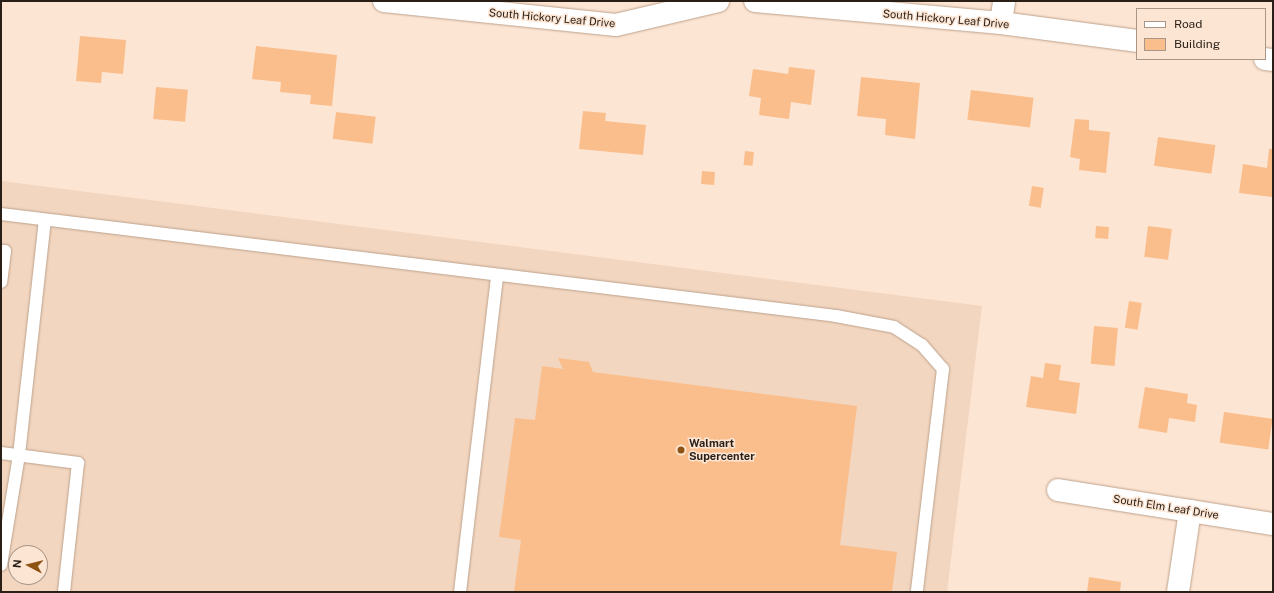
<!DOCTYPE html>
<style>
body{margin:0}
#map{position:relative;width:1274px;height:593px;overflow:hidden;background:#fde5d3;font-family:"Public Sans",sans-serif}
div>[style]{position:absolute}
.built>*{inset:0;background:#f2d6c0}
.building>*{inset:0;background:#fabe8c;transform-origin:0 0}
.roads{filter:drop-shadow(0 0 1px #bda28c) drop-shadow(0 0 1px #bda28c)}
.service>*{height:12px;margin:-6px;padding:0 6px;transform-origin:6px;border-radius:6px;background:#fff}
.minor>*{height:22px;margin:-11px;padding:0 11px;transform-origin:11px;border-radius:11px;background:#fff}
.dots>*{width:11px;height:11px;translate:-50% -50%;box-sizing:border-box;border:2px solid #fde5d3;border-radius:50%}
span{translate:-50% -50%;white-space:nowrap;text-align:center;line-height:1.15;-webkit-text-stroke:3px #fde5d3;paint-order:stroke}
.street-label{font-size:11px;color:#291f17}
.poi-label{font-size:11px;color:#291f17;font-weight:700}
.left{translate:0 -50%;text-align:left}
.frame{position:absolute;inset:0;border:2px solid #291f17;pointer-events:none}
.legend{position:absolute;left:1136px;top:8px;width:130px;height:52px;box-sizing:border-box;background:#fde5d3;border:1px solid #a89688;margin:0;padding:5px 7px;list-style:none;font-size:12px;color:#291f17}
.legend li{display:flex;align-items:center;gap:8px;height:20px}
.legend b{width:20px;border:1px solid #a89688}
.north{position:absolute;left:8px;top:545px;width:40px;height:40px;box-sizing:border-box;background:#fde5d3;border:1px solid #a89688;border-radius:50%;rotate:277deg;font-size:11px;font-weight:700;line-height:16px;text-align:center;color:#291f17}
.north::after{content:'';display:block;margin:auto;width:14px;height:18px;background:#8e5212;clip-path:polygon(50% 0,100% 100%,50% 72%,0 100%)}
</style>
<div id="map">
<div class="built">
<div style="clip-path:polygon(evenodd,1px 181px,982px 306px,947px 592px,1px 592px,1px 181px,16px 553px,40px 553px,40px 577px,16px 577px,16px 553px)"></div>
</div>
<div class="building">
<div style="clip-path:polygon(80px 36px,126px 40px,123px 74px,102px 72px,101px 83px,76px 81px)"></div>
<div style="clip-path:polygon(256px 46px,337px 55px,332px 106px,310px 104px,311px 95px,280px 92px,281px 82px,252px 79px)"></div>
<div style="clip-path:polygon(789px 67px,815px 70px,811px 105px,791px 102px,789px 119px,759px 115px,761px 98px,749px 96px,753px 69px,788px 74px)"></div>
<div style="clip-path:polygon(861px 77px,920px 83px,915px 139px,885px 135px,886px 119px,857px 116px)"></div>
<div style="left:156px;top:87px;width:32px;height:32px;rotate:5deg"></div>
<div style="left:971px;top:90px;width:63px;height:30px;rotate:7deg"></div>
<div style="clip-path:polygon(583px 111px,606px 113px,605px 121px,646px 125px,643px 155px,579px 149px)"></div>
<div style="left:336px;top:112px;width:40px;height:27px;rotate:7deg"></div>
<div style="clip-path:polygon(1075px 119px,1089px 120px,1089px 130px,1110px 132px,1106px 173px,1079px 170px,1080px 159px,1070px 157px)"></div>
<div style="left:1158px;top:137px;width:58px;height:29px;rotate:8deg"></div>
<div style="clip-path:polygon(1269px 149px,1273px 149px,1273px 197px,1239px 193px,1243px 164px,1267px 168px)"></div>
<div style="left:745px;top:151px;width:9px;height:14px;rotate:6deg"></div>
<div style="left:702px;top:171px;width:13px;height:13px;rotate:4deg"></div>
<div style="left:1032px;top:186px;width:12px;height:20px;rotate:9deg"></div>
<div style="left:1096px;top:226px;width:13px;height:12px;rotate:4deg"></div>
<div style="left:1148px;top:226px;width:24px;height:31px;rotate:7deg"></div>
<div style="left:1129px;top:301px;width:13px;height:27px;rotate:9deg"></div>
<div style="left:1094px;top:326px;width:24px;height:38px;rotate:5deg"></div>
<div style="clip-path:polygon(558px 358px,589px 362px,593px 372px,857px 406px,840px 545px,897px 552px,892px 592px,514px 592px,521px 540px,499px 537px,515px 418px,535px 420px,542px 366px,563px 369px)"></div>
<div style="clip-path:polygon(1045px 363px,1061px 365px,1059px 380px,1080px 383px,1076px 414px,1026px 407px,1031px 376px,1043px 378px)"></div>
<div style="clip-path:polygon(1145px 387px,1188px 394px,1187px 403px,1197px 405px,1195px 422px,1169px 418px,1167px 433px,1138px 428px)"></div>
<div style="left:1224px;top:412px;width:49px;height:31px;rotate:8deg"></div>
<div style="clip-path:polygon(1089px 577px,1121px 582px,1120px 592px,1087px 592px)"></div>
</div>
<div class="roads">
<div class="service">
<div style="left:1px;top:214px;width:841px;rotate:6.96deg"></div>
<div style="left:836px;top:316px;width:59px;rotate:10.7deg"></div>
<div style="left:894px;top:327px;width:33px;rotate:33deg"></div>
<div style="left:922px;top:345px;width:32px;rotate:49deg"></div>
<div style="left:943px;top:369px;width:225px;rotate:96.7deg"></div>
<div style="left:1px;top:251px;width:4px"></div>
<div style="left:5px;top:251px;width:31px;rotate:97deg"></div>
<div style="left:1px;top:453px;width:78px;rotate:7.4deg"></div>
<div style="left:78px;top:463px;width:130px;rotate:96.2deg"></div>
<div style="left:1px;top:565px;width:111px;rotate:-80.7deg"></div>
<div style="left:19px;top:455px;width:236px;rotate:-83.7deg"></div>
<div style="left:460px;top:592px;width:318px;rotate:-83.3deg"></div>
</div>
<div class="minor">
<div style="left:384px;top:1px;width:233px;rotate:5.9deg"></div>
<div style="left:616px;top:25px;width:105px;rotate:-13.2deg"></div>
<div style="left:755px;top:1px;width:247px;rotate:5.1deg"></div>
<div style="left:1001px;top:23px;width:137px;rotate:7.5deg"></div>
<div style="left:1001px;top:23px;width:22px;rotate:-82deg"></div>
<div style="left:1265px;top:59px;width:8px;rotate:7deg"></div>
<div style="left:1058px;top:490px;width:218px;rotate:9deg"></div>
<div style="left:1178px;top:592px;width:82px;rotate:-81.6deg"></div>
</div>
</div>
<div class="dots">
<div style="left:681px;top:450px;background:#8e5212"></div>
</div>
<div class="street-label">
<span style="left:552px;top:18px;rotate:5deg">South Hickory Leaf Drive</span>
<span style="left:946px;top:19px;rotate:5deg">South Hickory Leaf Drive</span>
<span style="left:1166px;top:507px;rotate:9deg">South Elm Leaf Drive</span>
</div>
<div class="poi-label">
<span class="left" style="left:689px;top:450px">Walmart<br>Supercenter</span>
</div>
<div class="frame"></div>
<ul class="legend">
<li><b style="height:5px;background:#fff"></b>Road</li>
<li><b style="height:11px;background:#fabe8c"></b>Building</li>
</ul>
<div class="north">N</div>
</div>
